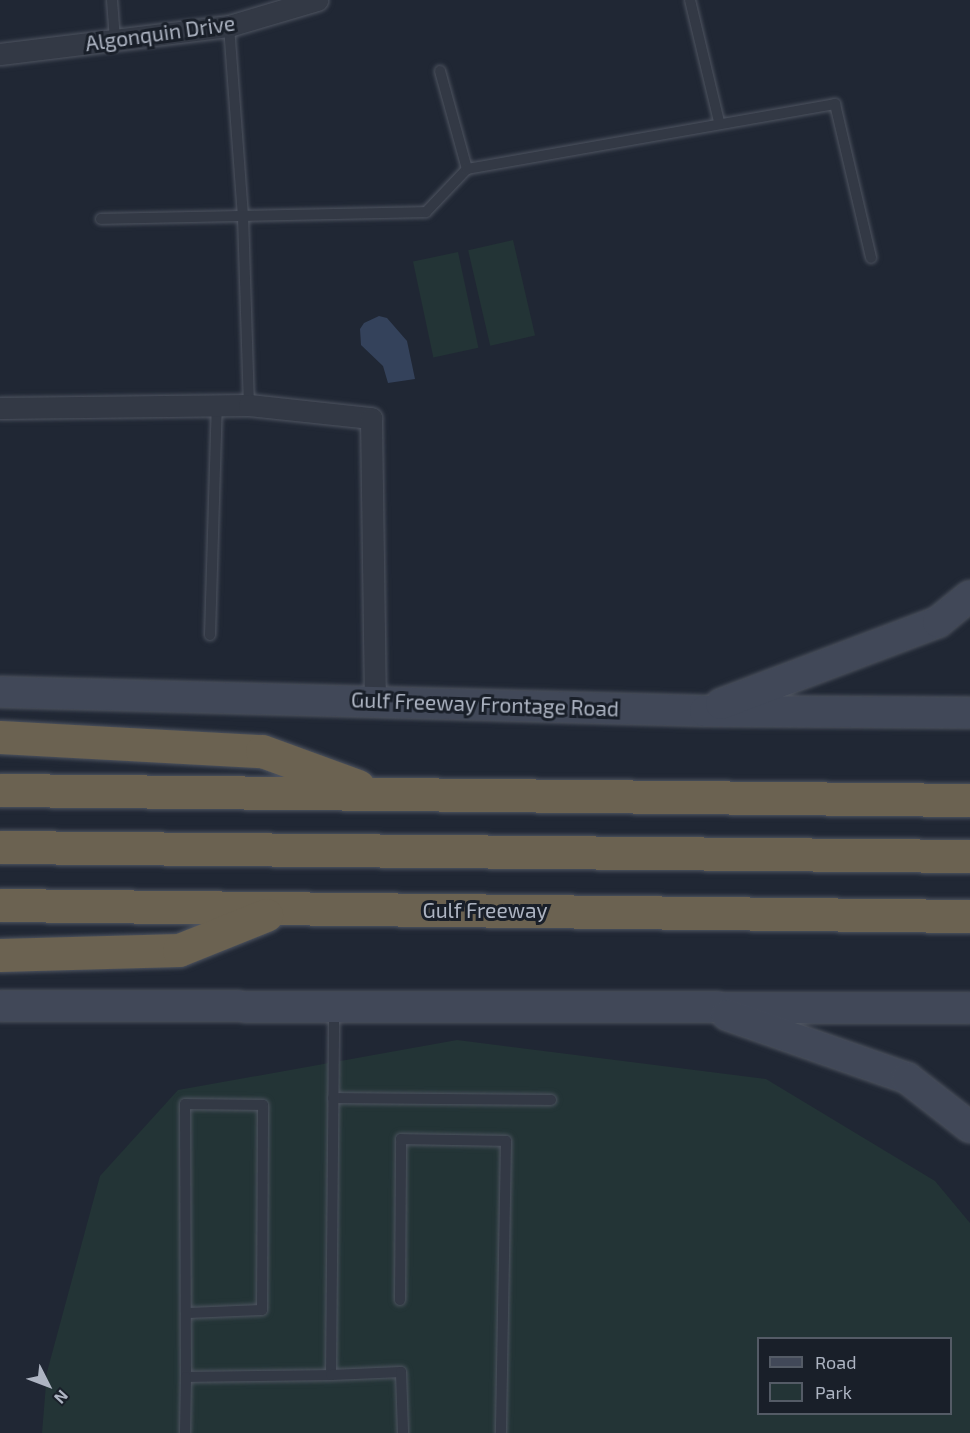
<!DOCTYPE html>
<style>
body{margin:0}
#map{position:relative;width:970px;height:1433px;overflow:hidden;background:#202734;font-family:"Exo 2",sans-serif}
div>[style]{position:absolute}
.green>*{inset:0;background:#233436;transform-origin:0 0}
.water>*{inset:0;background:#34425b}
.roads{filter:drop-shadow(0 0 2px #4e5460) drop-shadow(0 0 2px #4e5460)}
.lane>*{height:10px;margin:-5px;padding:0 5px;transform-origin:5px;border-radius:5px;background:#333945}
.street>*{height:21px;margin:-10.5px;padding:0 10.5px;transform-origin:10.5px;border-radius:10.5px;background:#333945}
.secondary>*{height:30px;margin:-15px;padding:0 15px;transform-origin:15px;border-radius:15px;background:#414858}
.highway>*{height:33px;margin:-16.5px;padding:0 16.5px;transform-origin:16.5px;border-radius:16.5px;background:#6b6251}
span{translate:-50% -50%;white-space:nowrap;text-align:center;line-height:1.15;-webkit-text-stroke:6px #191f29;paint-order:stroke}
.street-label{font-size:21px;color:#adb4c2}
.legend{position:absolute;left:757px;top:1337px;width:195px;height:78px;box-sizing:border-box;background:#191f29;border:2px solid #545b66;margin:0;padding:8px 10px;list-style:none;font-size:18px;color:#adb4c2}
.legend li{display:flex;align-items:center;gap:12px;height:30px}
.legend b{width:30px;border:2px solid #545b66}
.north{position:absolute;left:18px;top:1355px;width:60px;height:60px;-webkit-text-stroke:4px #191f29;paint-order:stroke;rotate:132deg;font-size:16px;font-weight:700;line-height:24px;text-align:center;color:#adb4c2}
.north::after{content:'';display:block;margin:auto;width:21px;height:27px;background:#adb4c2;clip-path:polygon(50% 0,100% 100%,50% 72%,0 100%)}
</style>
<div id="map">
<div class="green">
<div style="left:513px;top:240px;width:98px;height:46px;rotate:77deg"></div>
<div style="left:458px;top:252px;width:98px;height:46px;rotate:78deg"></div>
<div style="clip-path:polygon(evenodd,457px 1040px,766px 1079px,935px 1181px,970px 1223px,970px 1433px,42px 1433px,47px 1372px,100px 1176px,178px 1090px,457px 1040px,758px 1338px,950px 1338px,950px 1414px,758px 1414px,758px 1338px)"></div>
</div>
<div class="water">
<div style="clip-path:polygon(379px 316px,387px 318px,407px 341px,415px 379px,388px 383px,383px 366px,361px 345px,360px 329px,364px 323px)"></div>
</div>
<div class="roads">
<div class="lane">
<div style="left:112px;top:0;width:40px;rotate:85.7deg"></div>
<div style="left:690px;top:0;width:125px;rotate:76.6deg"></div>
<div style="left:229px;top:26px;width:191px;rotate:85.8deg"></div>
<div style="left:243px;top:216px;width:189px;rotate:88.2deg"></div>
<div style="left:440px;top:71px;width:102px;rotate:74.6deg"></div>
<div style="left:101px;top:219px;width:325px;rotate:-1.2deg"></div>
<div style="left:426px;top:212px;width:59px;rotate:-46.4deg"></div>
<div style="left:467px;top:169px;width:374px;rotate:-10deg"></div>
<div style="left:835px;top:104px;width:158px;rotate:76.8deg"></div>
<div style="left:210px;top:635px;width:230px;rotate:-88.3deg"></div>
<div style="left:333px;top:1098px;width:218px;rotate:0.5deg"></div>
<div style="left:400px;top:1300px;width:161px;rotate:-89.6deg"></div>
<div style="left:401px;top:1139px;width:105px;rotate:1.1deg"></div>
<div style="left:506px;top:1141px;width:292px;rotate:91deg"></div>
<div style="left:187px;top:1313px;width:75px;rotate:-2.3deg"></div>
<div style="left:262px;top:1310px;width:205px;rotate:-89.7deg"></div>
<div style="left:263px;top:1105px;width:78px;rotate:-179.3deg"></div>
<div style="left:185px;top:1104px;width:273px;rotate:89.8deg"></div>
<div style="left:186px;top:1377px;width:145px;rotate:-0.8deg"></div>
<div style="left:331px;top:1375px;width:366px;rotate:-89.5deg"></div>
<div style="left:331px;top:1375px;width:70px;rotate:-2.5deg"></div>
<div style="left:401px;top:1372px;width:61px;rotate:88.1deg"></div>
<div style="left:185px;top:1433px;width:56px;rotate:-89deg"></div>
</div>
<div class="street">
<div style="left:0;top:54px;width:231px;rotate:-7deg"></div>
<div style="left:229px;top:26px;width:92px;rotate:-16.5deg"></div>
<div style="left:0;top:408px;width:249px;rotate:-0.7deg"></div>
<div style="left:249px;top:405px;width:123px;rotate:6.1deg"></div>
<div style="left:371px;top:418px;width:283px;rotate:89.2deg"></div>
</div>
<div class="secondary">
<div style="left:0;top:692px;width:705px;rotate:1.54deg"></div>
<div style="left:705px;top:711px;width:265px;rotate:0.4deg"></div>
<div style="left:721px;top:704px;width:232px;rotate:-20.7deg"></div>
<div style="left:938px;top:622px;width:41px;rotate:-39.1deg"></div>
<div style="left:0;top:1006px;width:970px;rotate:0.12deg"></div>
<div style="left:727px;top:1015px;width:191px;rotate:19.3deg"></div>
<div style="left:907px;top:1078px;width:80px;rotate:37.9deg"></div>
</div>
<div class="highway">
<div style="left:0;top:737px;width:262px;rotate:3.1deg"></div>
<div style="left:262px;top:751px;width:102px;rotate:20deg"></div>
<div style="left:0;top:790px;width:970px;rotate:0.59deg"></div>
<div style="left:0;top:847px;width:970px;rotate:0.53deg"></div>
<div style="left:0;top:905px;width:970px;rotate:0.65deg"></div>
<div style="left:0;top:955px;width:179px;rotate:-1.6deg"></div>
<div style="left:179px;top:950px;width:94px;rotate:-21.9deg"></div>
</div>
</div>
<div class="street-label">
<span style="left:160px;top:33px;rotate:-8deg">Algonquin Drive</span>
<span style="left:485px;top:704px;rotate:2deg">Gulf Freeway Frontage Road</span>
<span style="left:485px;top:910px">Gulf Freeway</span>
</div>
<ul class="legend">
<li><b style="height:8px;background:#414858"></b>Road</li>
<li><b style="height:16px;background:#233436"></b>Park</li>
</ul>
<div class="north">N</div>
</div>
